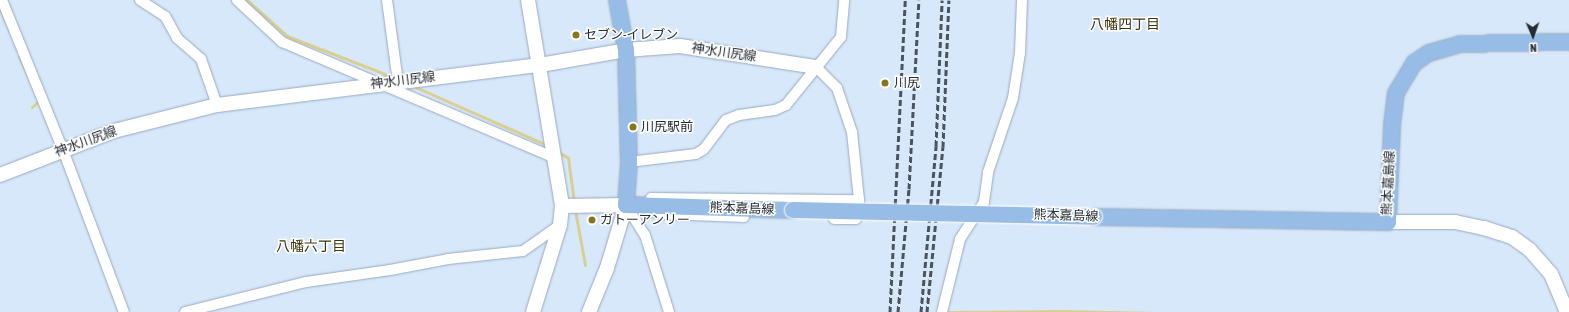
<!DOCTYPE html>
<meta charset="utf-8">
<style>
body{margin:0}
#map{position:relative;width:1569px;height:312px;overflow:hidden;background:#d8e8fb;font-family:"Asap Condensed","Noto Sans JP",sans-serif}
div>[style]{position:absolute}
.water>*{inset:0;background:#d9cf91}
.stream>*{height:3px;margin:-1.5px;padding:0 1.5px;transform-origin:1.5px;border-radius:1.5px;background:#d9cf91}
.roads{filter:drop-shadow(0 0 1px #96a9bf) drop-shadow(0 0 1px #96a9bf)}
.street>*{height:10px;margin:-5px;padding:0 5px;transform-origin:5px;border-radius:5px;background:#fff}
.secondary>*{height:14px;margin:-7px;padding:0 7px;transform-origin:7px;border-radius:7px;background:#fff}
.primary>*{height:16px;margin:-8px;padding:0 8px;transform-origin:8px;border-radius:8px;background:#97bce6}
.rail>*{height:3px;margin-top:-1.5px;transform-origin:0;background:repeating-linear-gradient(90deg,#4a545e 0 6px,transparent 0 9px)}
.bridges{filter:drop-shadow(0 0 1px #fff) drop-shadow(0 0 1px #fff)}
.primary-bridge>*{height:16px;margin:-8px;padding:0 8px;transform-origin:8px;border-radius:8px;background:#97bce6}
.dots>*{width:11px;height:11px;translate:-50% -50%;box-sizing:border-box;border:2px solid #fff;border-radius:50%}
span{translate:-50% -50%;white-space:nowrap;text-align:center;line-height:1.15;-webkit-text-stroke:3px #fff;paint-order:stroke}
.poi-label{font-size:13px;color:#242c34}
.left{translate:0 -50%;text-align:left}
.street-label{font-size:13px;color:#242c34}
.neighbourhood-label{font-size:14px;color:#3b350a}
.north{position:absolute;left:1513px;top:16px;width:40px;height:40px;-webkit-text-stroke:3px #fff;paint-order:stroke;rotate:178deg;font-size:11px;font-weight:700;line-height:16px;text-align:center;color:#242c34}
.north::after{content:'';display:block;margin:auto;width:14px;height:18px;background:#242c34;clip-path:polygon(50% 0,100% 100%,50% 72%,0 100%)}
</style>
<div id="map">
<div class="water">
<div style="clip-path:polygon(1061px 310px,1156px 312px,948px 312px,948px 311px)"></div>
</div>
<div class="stream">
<div style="left:247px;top:0;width:54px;rotate:42deg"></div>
<div style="left:287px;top:36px;width:114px;rotate:21.1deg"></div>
<div style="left:0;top:8px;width:26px;rotate:67deg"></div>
<div style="left:19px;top:56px;width:26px;rotate:65deg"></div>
<div style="left:413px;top:86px;width:146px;rotate:23.8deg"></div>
<div style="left:32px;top:107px;width:12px;rotate:-42deg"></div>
<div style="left:557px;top:151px;width:13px;rotate:32deg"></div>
<div style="left:568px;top:158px;width:44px;rotate:82.2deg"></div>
<div style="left:575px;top:210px;width:56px;rotate:79.7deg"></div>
</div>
<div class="roads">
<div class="street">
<div style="left:2px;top:0;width:162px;rotate:67.9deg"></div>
<div style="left:63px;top:150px;width:173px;rotate:69.4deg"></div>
<div style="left:140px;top:0;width:30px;rotate:33deg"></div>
<div style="left:165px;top:16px;width:25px;rotate:61deg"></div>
<div style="left:177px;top:38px;width:32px;rotate:41deg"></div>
<div style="left:201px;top:59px;width:49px;rotate:70.8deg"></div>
<div style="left:237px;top:0;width:62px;rotate:43deg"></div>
<div style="left:282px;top:42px;width:297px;rotate:23deg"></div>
<div style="left:387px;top:0;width:83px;rotate:82.4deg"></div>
<div style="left:816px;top:67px;width:30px;rotate:45deg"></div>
<div style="left:837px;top:88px;width:46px;rotate:71.2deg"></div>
<div style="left:852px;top:132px;width:68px;rotate:84.1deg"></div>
<div style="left:859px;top:200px;width:19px;rotate:99deg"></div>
<div style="left:856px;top:219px;width:22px;rotate:180deg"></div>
<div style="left:629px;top:162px;width:67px;rotate:-6.8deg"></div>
<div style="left:696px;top:154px;width:9px;rotate:-32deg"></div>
<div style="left:704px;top:149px;width:36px;rotate:-53deg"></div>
<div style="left:726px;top:120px;width:14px;rotate:-21deg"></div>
<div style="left:739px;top:115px;width:36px;rotate:-8deg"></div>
<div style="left:775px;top:110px;width:12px;rotate:-24deg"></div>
<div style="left:786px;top:105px;width:87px;rotate:-51deg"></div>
<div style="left:841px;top:37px;width:37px;rotate:-85deg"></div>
<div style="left:651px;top:198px;width:208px;rotate:0.6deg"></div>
<div style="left:626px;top:205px;width:36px;rotate:58deg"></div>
<div style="left:645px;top:235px;width:81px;rotate:72.7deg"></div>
<div style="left:649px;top:211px;width:14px;rotate:12deg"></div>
<div style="left:663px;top:214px;width:81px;rotate:2.1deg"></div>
<div style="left:185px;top:312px;width:125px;rotate:-13.9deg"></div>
<div style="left:306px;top:282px;width:85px;rotate:-8.1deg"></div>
<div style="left:390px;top:270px;width:59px;rotate:-10.7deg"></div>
<div style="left:448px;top:259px;width:75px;rotate:-6.1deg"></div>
<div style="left:523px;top:251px;width:45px;rotate:-35.1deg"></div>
<div style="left:942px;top:312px;width:75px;rotate:-76.1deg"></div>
<div style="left:960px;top:239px;width:44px;rotate:-57deg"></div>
<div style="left:984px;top:202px;width:30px;rotate:-82deg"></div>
<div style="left:988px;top:172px;width:78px;rotate:-71.3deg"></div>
<div style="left:1013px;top:98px;width:46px;rotate:-81.2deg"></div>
<div style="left:1020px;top:53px;width:53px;rotate:-87.8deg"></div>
</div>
<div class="secondary">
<div style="left:528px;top:0;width:209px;rotate:80.6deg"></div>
<div style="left:562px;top:206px;width:19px;rotate:96deg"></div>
<div style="left:560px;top:225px;width:91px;rotate:107.2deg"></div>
<div style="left:0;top:175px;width:122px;rotate:-21.1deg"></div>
<div style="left:114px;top:131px;width:106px;rotate:-14.2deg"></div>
<div style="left:217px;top:105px;width:325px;rotate:-7.1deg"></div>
<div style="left:540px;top:65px;width:87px;rotate:-9.9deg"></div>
<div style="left:626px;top:50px;width:54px;rotate:-4.2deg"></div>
<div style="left:680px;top:46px;width:138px;rotate:8.8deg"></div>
<div style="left:562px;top:206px;width:64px;rotate:-0.9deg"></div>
<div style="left:626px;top:205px;width:66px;rotate:106.8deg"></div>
<div style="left:607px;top:268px;width:48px;rotate:112.2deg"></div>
<div style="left:1388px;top:222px;width:67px"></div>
<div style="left:1455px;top:222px;width:30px;rotate:12deg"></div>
<div style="left:1484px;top:228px;width:29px;rotate:18deg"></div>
<div style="left:1512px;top:237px;width:22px;rotate:36deg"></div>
<div style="left:1530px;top:250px;width:32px;rotate:49deg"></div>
<div style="left:1551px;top:274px;width:41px;rotate:67.2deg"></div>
</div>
<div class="primary">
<div style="left:617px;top:0;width:51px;rotate:79.8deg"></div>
<div style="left:626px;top:50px;width:112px;rotate:88.5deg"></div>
<div style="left:629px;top:162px;width:43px;rotate:94deg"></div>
<div style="left:626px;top:205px;width:167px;rotate:1.7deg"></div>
<div style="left:1094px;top:217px;width:294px;rotate:1deg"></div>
<div style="left:1388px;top:222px;width:97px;rotate:-87.6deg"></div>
<div style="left:1392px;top:125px;width:32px;rotate:-83deg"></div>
<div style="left:1396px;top:93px;width:35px;rotate:-59deg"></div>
<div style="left:1414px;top:63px;width:18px;rotate:-34deg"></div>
<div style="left:1429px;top:53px;width:33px;rotate:-16deg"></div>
<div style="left:1461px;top:44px;width:108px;rotate:-1.1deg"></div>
</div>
</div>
<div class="rail">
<div style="left:890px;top:312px;width:312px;rotate:-87.2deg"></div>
<div style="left:898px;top:312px;width:123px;rotate:-84.9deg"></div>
<div style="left:909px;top:189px;width:189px;rotate:-87deg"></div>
<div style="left:921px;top:312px;width:167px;rotate:-84.8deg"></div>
<div style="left:936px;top:146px;width:146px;rotate:-87.6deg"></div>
<div style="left:927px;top:312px;width:166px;rotate:-84.5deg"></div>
<div style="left:943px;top:147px;width:147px;rotate:-87.7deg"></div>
</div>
<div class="bridges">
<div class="primary-bridge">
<div style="left:793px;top:210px;width:301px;rotate:1.3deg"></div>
</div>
</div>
<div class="dots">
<div style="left:576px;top:35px;background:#84771a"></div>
<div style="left:885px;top:83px;background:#84771a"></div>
<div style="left:633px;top:127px;background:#84771a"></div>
<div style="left:592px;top:220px;background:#84771a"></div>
</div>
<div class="poi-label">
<span class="left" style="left:584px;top:35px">セブン-イレブン</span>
<span class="left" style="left:894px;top:83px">川尻</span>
<span class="left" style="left:641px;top:127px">川尻駅前</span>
<span class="left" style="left:600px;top:220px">ガトーアンリー</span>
</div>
<div class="street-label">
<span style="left:724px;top:53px;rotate:8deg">神水川尻線</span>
<span style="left:403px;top:81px;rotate:-7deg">神水川尻線</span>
<span style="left:86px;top:142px;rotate:-20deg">神水川尻線</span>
<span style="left:1389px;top:183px;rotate:-87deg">熊本嘉島線</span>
<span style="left:742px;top:209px;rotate:2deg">熊本嘉島線</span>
<span style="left:1066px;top:216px;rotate:2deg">熊本嘉島線</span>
</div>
<div class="neighbourhood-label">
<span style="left:1125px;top:24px">八幡四丁目</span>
<span style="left:311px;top:246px">八幡六丁目</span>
</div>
<div class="north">N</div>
</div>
